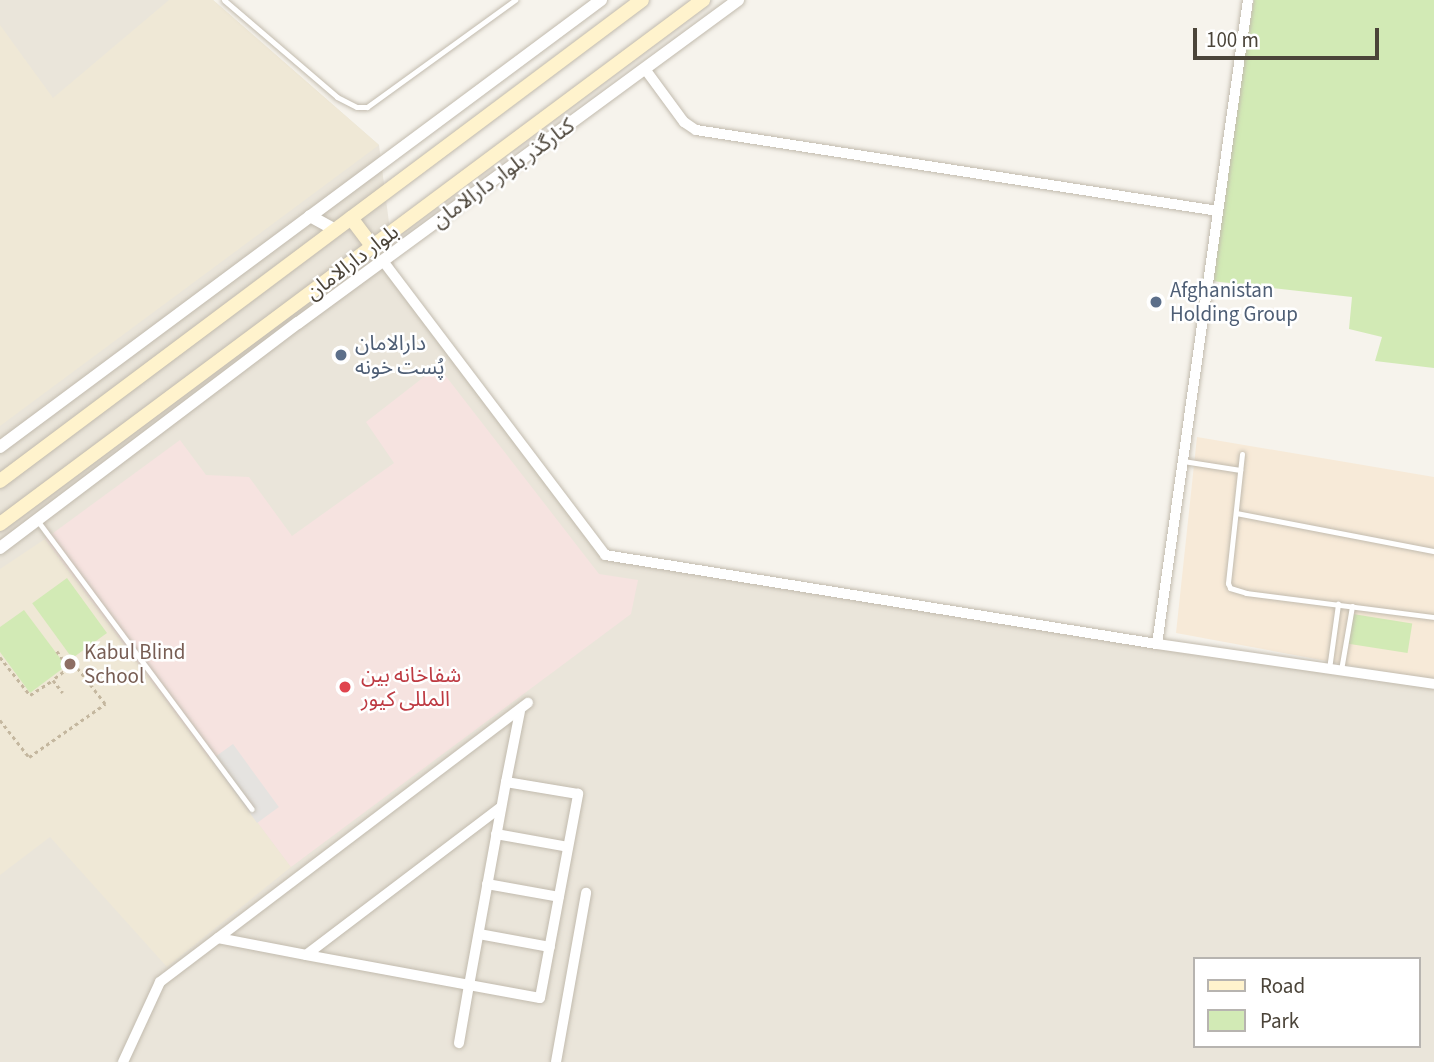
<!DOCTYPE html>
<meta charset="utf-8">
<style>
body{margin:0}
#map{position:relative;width:1434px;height:1062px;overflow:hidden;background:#f6f3ec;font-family:"Source Sans 3","Noto Sans Arabic",sans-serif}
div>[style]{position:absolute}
.residential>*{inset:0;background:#eae5da}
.commercial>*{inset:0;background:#f7ead8}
.education>*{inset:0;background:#efe8d6}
.medical>*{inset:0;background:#f6e3e0}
.green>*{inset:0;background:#d2eab5;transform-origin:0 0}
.parking>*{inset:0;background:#e5e3e0;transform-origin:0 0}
.path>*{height:2.5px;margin-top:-1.25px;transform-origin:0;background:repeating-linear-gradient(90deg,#c4b79f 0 3.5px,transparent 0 7px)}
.roads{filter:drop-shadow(0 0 2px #c2bbae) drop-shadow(0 0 2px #c2bbae)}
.service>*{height:5px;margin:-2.5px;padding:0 2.5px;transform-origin:2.5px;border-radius:2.5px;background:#fff}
.minor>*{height:10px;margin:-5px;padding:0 5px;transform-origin:5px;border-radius:5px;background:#fff}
.tertiary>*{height:12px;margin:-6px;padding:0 6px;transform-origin:6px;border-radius:6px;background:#fff}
.secondary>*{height:14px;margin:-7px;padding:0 7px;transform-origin:7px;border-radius:7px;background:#fff3cd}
.dots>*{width:19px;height:19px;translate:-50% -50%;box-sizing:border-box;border:4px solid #fff;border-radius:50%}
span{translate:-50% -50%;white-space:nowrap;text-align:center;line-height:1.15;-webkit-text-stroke:5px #fff;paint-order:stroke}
.street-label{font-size:21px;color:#4b4439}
.service-label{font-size:21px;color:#4e5e75}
.left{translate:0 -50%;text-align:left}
.education-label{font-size:21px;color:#785e54}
.health-label{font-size:21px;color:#be3a42}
.legend{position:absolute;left:1193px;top:957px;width:228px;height:91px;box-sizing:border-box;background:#fff;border:2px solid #b7b4b0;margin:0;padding:9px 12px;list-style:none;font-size:21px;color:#4b4439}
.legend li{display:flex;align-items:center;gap:14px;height:35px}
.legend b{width:35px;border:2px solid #b7b4b0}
.scale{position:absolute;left:1193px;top:28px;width:186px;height:32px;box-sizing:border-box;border:4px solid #4b4439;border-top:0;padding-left:9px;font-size:21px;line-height:24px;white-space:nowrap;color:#4b4439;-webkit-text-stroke:5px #fff;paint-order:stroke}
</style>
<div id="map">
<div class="residential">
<div style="clip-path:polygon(evenodd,0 0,213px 0,379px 145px,396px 277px,605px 555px,1434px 684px,1434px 1062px,0 1062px,0 0,1194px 959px,1418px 959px,1418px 1046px,1194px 1046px,1194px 959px)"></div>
</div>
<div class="commercial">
<div style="clip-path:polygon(1197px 437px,1434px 477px,1434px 681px,1176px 633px)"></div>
</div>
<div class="education">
<div style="clip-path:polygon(169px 0,213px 0,379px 145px,0 426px,0 25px,53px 98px)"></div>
<div style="clip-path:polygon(45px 539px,291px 867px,167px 967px,50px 837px,0 875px,0 569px)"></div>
</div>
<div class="medical">
<div style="clip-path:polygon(438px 366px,599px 574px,638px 580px,631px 614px,291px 867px,45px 539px,180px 440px,206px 475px,249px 477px,292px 536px,394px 463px,366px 422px)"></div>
</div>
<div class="green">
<div style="clip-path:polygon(1254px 0,1434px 0,1434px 368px,1375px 361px,1382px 337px,1349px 329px,1352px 297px,1203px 280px)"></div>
<div style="left:67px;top:578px;width:68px;height:43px;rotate:54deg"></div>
<div style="clip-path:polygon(24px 610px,66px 666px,30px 693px,0 652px,0 627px)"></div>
<div style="left:1353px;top:614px;width:60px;height:30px;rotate:9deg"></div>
</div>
<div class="parking">
<div style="left:233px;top:744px;width:78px;height:27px;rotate:54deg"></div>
</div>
<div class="path">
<div style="left:57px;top:651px;width:21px;rotate:55deg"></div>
<div style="left:69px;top:668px;width:20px;rotate:143deg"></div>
<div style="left:53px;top:680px;width:16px;rotate:52deg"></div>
<div style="left:0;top:657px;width:48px;rotate:51.7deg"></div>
<div style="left:30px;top:695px;width:27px;rotate:-33deg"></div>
<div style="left:0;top:720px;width:47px;rotate:51.9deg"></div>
<div style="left:29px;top:757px;width:93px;rotate:-34.9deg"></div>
<div style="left:105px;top:704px;width:51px;rotate:-127.8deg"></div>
<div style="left:74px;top:664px;width:6px;rotate:141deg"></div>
</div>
<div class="roads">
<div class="service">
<div style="left:224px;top:0;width:149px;rotate:40.6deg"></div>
<div style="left:337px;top:97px;width:22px;rotate:27deg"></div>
<div style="left:357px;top:107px;width:10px"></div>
<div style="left:367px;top:107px;width:183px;rotate:-35.9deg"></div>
<div style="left:1242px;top:454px;width:130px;rotate:96.2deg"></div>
<div style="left:1228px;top:583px;width:5px;rotate:68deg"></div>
<div style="left:1230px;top:588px;width:17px;rotate:17deg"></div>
<div style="left:1246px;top:593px;width:190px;rotate:7.3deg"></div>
<div style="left:1183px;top:461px;width:58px;rotate:9deg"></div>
<div style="left:1236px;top:513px;width:202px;rotate:10.9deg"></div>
<div style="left:37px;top:520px;width:360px;rotate:53.4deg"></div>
<div style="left:1329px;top:669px;width:66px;rotate:-82.1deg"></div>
<div style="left:1341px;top:670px;width:65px;rotate:-80.2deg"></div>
</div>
<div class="minor">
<div style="left:645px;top:69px;width:66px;rotate:53.7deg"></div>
<div style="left:684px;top:122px;width:14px;rotate:34deg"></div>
<div style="left:696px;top:130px;width:528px;rotate:8.82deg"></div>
<div style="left:383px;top:261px;width:368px;rotate:52.9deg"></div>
<div style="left:605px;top:555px;width:559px;rotate:9.16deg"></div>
<div style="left:1157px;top:644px;width:280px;rotate:8.2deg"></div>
<div style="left:1157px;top:644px;width:650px;rotate:-81.96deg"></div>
<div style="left:506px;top:782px;width:72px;rotate:-78.8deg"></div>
<div style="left:496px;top:834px;width:73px;rotate:10.2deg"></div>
<div style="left:487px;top:884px;width:73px;rotate:10.2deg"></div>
<div style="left:479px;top:934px;width:72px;rotate:10.4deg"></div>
<div style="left:218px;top:938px;width:90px;rotate:10.9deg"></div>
<div style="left:306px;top:955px;width:166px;rotate:10.4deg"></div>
<div style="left:469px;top:985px;width:72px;rotate:10.4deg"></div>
<div style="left:540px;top:998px;width:208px;rotate:-79.4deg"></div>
<div style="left:578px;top:794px;width:73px;rotate:-170.5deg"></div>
<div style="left:506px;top:782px;width:206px;rotate:100.3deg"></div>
<div style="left:469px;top:985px;width:59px;rotate:99.8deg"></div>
<div style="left:306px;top:955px;width:245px;rotate:-37.2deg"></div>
<div style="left:123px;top:1062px;width:88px;rotate:-65.2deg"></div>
<div style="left:160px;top:982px;width:462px;rotate:-37.2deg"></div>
<div style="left:556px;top:1062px;width:172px;rotate:-79.9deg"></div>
</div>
<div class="tertiary">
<div style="left:310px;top:216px;width:29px;rotate:29deg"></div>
<div style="left:0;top:447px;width:749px;rotate:-36.64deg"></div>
<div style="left:0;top:548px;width:373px;rotate:-37.1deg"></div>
<div style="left:298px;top:323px;width:546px;rotate:-36.28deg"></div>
</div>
<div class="secondary">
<div style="left:351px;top:218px;width:36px;rotate:53deg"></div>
<div style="left:0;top:481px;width:802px;rotate:-36.84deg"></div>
<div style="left:0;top:524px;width:877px;rotate:-36.7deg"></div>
</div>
</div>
<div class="dots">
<div style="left:1156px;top:302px;background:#5c6f8a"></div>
<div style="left:341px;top:355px;background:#5c6f8a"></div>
<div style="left:70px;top:664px;background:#8d6e63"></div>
<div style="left:345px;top:687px;background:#e0444e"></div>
</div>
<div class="street-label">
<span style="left:503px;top:173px;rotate:-36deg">کنارگذر بلوار دارالامان</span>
<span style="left:352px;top:262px;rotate:-37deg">بلوار دارالامان</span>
</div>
<div class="service-label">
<span class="left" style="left:1170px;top:302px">Afghanistan<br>Holding Group</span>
<span class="left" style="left:355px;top:355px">دارالامان<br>پُست خونه</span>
</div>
<div class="education-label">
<span class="left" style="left:84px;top:664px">Kabul Blind<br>School</span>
</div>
<div class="health-label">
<span class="left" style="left:361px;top:687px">شفاخانه بین<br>المللی کیور</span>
</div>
<ul class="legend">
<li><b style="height:9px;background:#fff3cd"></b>Road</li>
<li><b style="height:19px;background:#d2eab5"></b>Park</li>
</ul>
<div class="scale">100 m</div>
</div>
